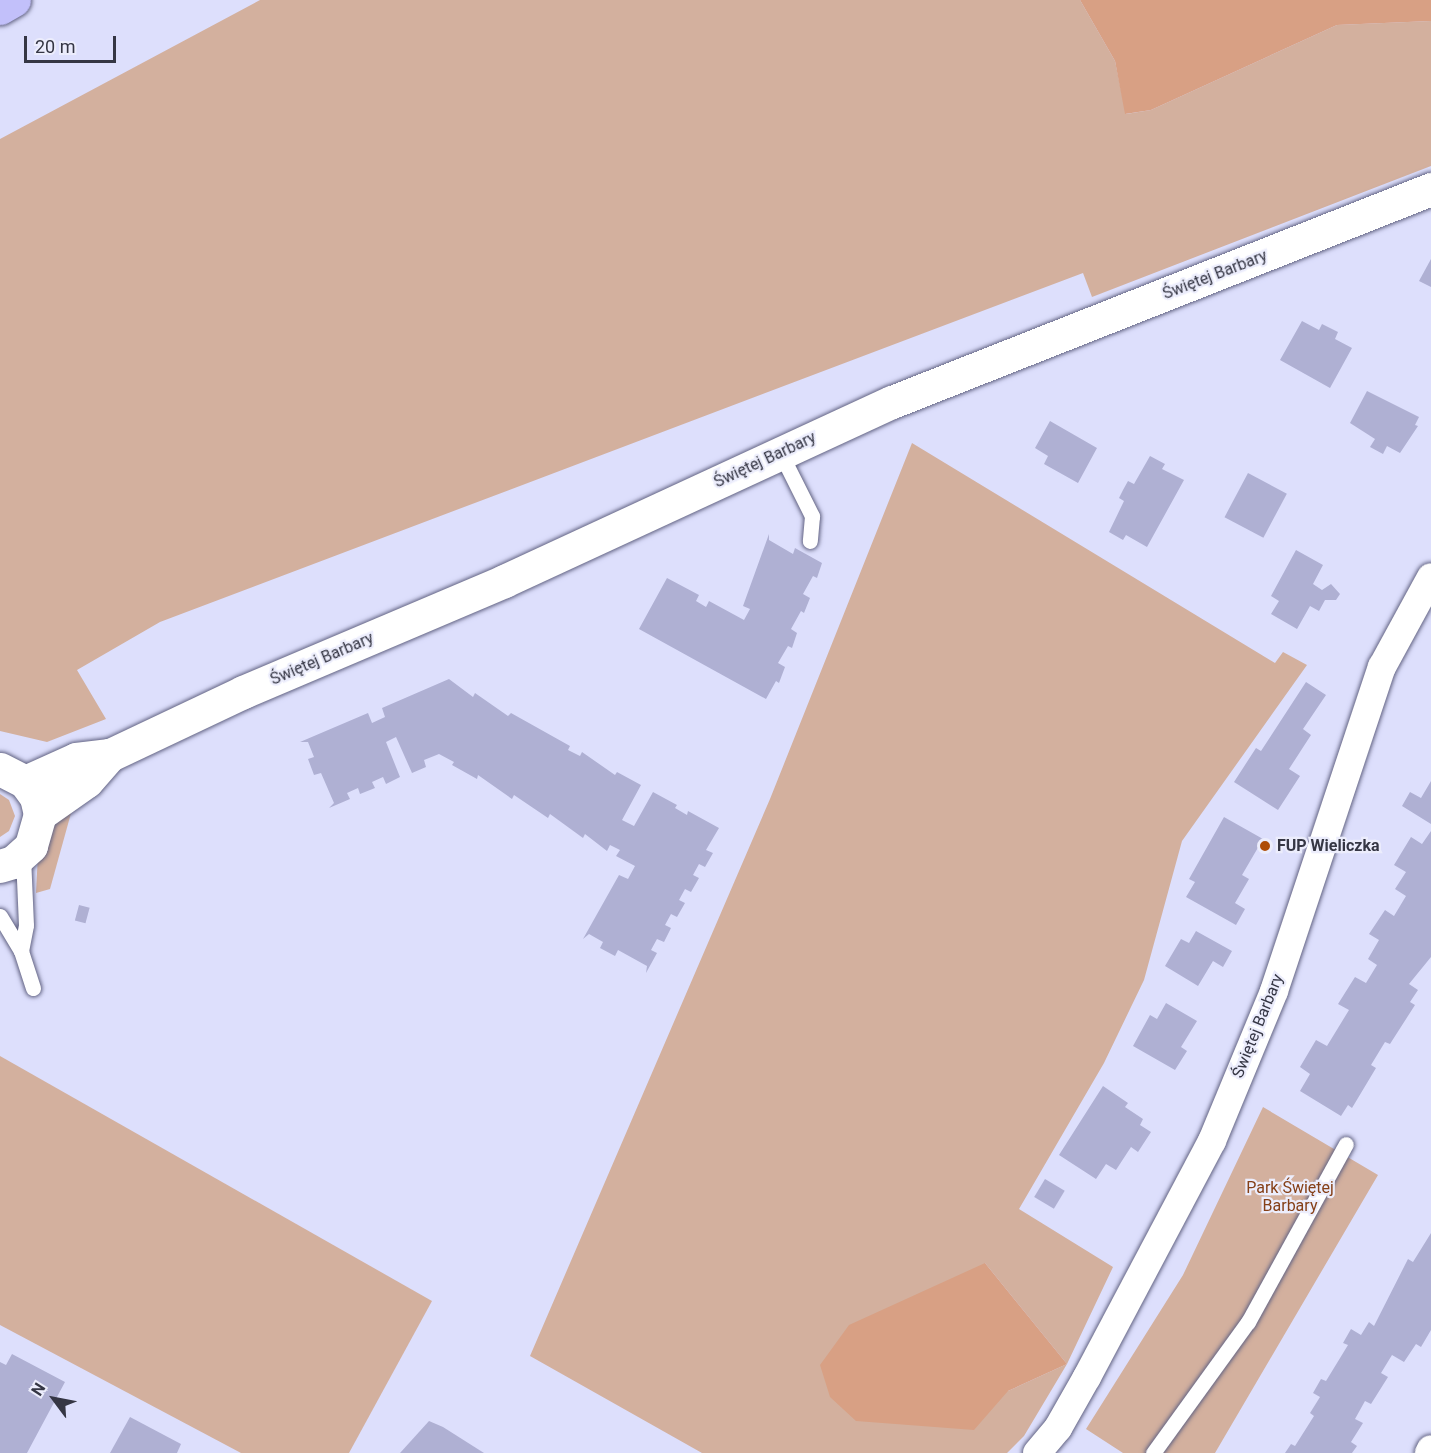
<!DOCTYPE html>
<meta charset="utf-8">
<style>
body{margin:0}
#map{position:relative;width:1431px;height:1453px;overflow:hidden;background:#dddffc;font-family:Roboto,sans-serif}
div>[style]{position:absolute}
.green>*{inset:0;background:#d3b09e}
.forest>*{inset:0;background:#d8a084}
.building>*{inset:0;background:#afb0d3;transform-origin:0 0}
.roads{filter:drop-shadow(0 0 2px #626383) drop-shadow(0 0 2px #626383)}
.lane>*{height:15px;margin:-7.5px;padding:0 7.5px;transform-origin:7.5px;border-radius:7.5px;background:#fff}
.street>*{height:28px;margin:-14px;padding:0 14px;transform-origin:14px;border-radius:14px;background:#fff}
.secondary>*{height:33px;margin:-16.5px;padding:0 16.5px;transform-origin:16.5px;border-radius:16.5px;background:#fff}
.primary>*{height:33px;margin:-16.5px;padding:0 16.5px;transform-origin:16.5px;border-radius:16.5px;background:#c2c0fa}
.dots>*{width:16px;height:16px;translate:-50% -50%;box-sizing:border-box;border:3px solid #ecedfc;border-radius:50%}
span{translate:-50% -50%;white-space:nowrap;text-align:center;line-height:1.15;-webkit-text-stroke:4.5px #ecedfc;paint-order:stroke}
.street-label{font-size:16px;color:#353644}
.poi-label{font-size:16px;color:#353644;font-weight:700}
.left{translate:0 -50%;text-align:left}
.park-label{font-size:16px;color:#854018}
.north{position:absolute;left:24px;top:1369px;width:60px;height:60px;-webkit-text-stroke:4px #ecedfc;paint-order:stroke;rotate:302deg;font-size:16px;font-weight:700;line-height:24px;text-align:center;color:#353644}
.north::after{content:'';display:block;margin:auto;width:21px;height:27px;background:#353644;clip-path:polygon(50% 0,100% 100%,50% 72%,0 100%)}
.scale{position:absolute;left:24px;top:36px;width:92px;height:27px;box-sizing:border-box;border:3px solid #353644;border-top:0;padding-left:8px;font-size:18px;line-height:21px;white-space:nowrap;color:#353644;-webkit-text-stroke:4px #ecedfc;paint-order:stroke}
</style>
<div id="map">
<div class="green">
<div style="clip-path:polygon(260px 0,1080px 0,1115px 61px,1126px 114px,1151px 110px,1337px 25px,1431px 21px,1431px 166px,1092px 297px,1083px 273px,160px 622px,77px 670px,106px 719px,47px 742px,0 731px,0 139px)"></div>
<div style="clip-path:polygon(evenodd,912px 443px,1275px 663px,1283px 652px,1307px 665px,1182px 841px,1144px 980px,1104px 1063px,1019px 1209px,1113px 1267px,1067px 1364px,1024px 1436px,1007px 1453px,702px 1453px,530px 1356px,770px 799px,912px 443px,985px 1263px,1067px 1364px,1008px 1391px,985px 1263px)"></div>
<div style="clip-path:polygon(0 794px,9px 800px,15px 816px,9px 831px,0 837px)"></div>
<div style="clip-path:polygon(73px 806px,50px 889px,36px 893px,38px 854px,60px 813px)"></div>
<div style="clip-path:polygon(0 1056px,432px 1301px,349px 1453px,241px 1453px,0 1325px)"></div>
<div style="clip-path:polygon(1263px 1107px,1378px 1175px,1215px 1453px,1123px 1453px,1086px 1429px,1183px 1275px)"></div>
</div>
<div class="forest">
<div style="clip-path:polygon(1080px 0,1431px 0,1431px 21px,1337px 25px,1151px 110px,1125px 114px,1115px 61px)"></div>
<div style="clip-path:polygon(985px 1263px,1067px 1364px,1008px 1391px,974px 1430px,856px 1421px,830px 1397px,820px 1365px,849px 1325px)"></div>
</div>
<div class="building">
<div style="clip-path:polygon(1431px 259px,1431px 287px,1419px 281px)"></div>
<div style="clip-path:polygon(1302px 321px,1319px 330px,1322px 324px,1338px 332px,1335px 339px,1352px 348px,1330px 388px,1280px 360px)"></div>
<div style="clip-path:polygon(1367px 391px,1419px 417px,1415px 425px,1418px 426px,1400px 453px,1387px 446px,1383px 454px,1370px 447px,1375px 439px,1350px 423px)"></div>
<div style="clip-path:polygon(1050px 421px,1097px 448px,1078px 483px,1044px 464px,1048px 456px,1035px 448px)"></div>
<div style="clip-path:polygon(1150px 456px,1165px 464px,1162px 469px,1184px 480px,1147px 547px,1126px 535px,1123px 540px,1109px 532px,1124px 501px,1119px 498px,1123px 490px,1128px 481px,1134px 484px)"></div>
<div style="left:1248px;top:473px;width:44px;height:50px;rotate:28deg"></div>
<div style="clip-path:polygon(769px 534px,769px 540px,793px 554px,795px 548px,822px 563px,817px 578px,813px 576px,803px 594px,810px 598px,804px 613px,801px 611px,791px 629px,797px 633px,792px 648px,788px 646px,778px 663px,785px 667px,779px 683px,776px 681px,766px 699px,639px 629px,667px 578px,699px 595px,696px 601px,706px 607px,709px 601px,744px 620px,750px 609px,743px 606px)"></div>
<div style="clip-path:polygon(1296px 550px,1323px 565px,1313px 584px,1322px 590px,1331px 584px,1340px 594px,1336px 600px,1325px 600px,1319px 611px,1310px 606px,1297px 629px,1271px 614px,1279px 601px,1271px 596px)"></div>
<div style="clip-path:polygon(449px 679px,473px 697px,475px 693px,508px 716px,511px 713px,570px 746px,568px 750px,580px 756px,582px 752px,615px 775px,617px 772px,641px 785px,622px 820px,634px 826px,653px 792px,677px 805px,675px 808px,687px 815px,688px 811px,719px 828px,706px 850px,713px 853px,705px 867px,699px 864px,693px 875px,699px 878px,691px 892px,685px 889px,679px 900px,685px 903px,677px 917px,671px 914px,665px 925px,671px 928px,664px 942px,657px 939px,651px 950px,657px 953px,646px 973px,647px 966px,618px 950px,615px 956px,600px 948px,603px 942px,589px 934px,583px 939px,619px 875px,628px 879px,635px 866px,616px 856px,620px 850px,610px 845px,607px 851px,585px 834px,583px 838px,550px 814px,548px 818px,514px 795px,512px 799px,478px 775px,477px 779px,452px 765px,454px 762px,439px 754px,424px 760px,426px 767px,412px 773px,396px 737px,386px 742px,400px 777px,386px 784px,383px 777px,372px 782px,375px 788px,360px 794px,358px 788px,347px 793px,350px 799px,329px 808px,334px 803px,321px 773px,314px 775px,308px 759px,314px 757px,308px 742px,300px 742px,368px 713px,372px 723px,385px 717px,382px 708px)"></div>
<div style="clip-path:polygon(1306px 682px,1326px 695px,1303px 729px,1311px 735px,1289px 769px,1300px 776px,1278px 810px,1234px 782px,1256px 748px,1261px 751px)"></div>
<div style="clip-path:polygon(1431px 781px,1431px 824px,1402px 806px,1410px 792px,1421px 798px)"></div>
<div style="clip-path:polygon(1224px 817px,1263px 839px,1242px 875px,1249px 879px,1235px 903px,1245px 909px,1236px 925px,1186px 897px,1195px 882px,1189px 879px)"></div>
<div style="clip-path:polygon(1431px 831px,1431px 957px,1409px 984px,1418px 990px,1410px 1002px,1415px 1005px,1390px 1044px,1385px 1042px,1371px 1065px,1376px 1068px,1352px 1108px,1348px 1105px,1341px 1116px,1300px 1091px,1310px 1074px,1300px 1067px,1316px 1040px,1327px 1046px,1349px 1010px,1338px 1004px,1355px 977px,1366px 983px,1377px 965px,1368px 959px,1379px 940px,1369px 934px,1385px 910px,1394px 916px,1406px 896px,1395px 889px,1406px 872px,1394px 865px,1411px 837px,1422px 844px)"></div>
<div style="left:79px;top:905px;width:11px;height:16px;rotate:15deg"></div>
<div style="clip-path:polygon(1196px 931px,1232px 951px,1223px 967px,1213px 961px,1198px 986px,1165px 966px,1181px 939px,1189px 943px)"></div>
<div style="clip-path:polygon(1166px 1003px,1197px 1021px,1181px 1047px,1187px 1051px,1175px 1070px,1133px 1046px,1150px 1015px,1157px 1019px)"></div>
<div style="clip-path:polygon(1103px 1086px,1128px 1103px,1125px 1107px,1143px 1119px,1140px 1125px,1151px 1132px,1138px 1152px,1131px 1147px,1116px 1170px,1106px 1164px,1096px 1179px,1059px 1155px)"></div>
<div style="left:1045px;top:1179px;width:23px;height:21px;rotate:31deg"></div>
<div style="clip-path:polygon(1431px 1233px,1431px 1330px,1421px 1347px,1416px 1344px,1404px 1362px,1392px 1355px,1381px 1373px,1388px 1377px,1371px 1404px,1365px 1401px,1355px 1419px,1363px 1423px,1351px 1442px,1357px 1446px,1352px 1453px,1285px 1453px,1291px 1444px,1295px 1446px,1314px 1416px,1310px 1413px,1320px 1397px,1313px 1393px,1321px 1379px,1326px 1381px,1348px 1345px,1343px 1343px,1351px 1329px,1361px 1335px,1369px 1322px,1374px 1326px,1408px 1259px,1413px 1262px)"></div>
<div style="clip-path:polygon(12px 1354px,65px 1382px,27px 1453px,0 1453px,0 1362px,6px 1365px)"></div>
<div style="clip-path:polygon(130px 1417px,181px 1444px,177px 1453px,110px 1453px)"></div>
<div style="clip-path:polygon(429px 1421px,443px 1427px,484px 1453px,400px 1453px)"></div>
</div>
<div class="roads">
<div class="lane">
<div style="left:780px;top:452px;width:72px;rotate:63.4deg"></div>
<div style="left:812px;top:516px;width:25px;rotate:95deg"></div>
<div style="left:0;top:916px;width:41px;rotate:59deg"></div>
<div style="left:21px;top:951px;width:39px;rotate:72deg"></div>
<div style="left:21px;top:951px;width:26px;rotate:-79deg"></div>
<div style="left:26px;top:925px;width:69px;rotate:-92.5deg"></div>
<div style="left:1153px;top:1453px;width:162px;rotate:-54.1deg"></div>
<div style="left:1248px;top:1322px;width:203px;rotate:-61.2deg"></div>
</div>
<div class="street">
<div style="left:1037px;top:1453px;width:33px;rotate:-50deg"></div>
<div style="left:1058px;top:1428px;width:59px;rotate:-60.4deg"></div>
<div style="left:1087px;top:1377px;width:267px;rotate:-62.1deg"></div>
<div style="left:1212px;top:1141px;width:162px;rotate:-67.5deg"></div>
<div style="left:1274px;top:991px;width:342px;rotate:-71.6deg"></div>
<div style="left:1382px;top:667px;width:102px;rotate:-61.4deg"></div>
<div style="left:1429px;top:1453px;width:4px;rotate:-63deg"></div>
</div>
<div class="secondary">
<div style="left:0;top:769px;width:28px;rotate:27deg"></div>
<div style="left:25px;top:782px;width:19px;rotate:54deg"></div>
<div style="left:36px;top:797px;width:17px;rotate:77deg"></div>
<div style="left:40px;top:814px;width:33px;rotate:106deg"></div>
<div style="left:31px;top:846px;width:24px;rotate:138deg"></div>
<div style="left:13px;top:862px;width:14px;rotate:163deg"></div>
<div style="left:25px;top:782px;width:56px;rotate:-24.3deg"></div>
<div style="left:76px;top:759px;width:34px;rotate:-7deg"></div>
<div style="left:110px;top:755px;width:147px;rotate:-25.3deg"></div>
<div style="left:243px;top:692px;width:284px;rotate:-23deg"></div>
<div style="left:504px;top:581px;width:427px;rotate:-24.8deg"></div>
<div style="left:892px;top:402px;width:580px;rotate:-21.56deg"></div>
<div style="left:40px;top:814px;width:57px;rotate:-35.1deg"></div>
<div style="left:87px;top:781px;width:35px;rotate:-49deg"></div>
</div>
<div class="primary">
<div style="left:0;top:8px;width:16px;rotate:-30deg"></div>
</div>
</div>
<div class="dots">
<div style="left:1265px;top:846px;background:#ae4d08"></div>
</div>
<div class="street-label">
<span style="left:1215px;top:275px;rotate:-21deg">Świętej Barbary</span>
<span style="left:765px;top:460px;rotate:-25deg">Świętej Barbary</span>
<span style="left:322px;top:659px;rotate:-23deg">Świętej Barbary</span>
<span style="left:1258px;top:1026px;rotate:-68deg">Świętej Barbary</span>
</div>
<div class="poi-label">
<span class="left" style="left:1277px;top:846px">FUP Wieliczka</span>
</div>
<div class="park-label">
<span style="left:1290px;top:1197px">Park Świętej<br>Barbary</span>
</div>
<div class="north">N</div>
<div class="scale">20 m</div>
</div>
